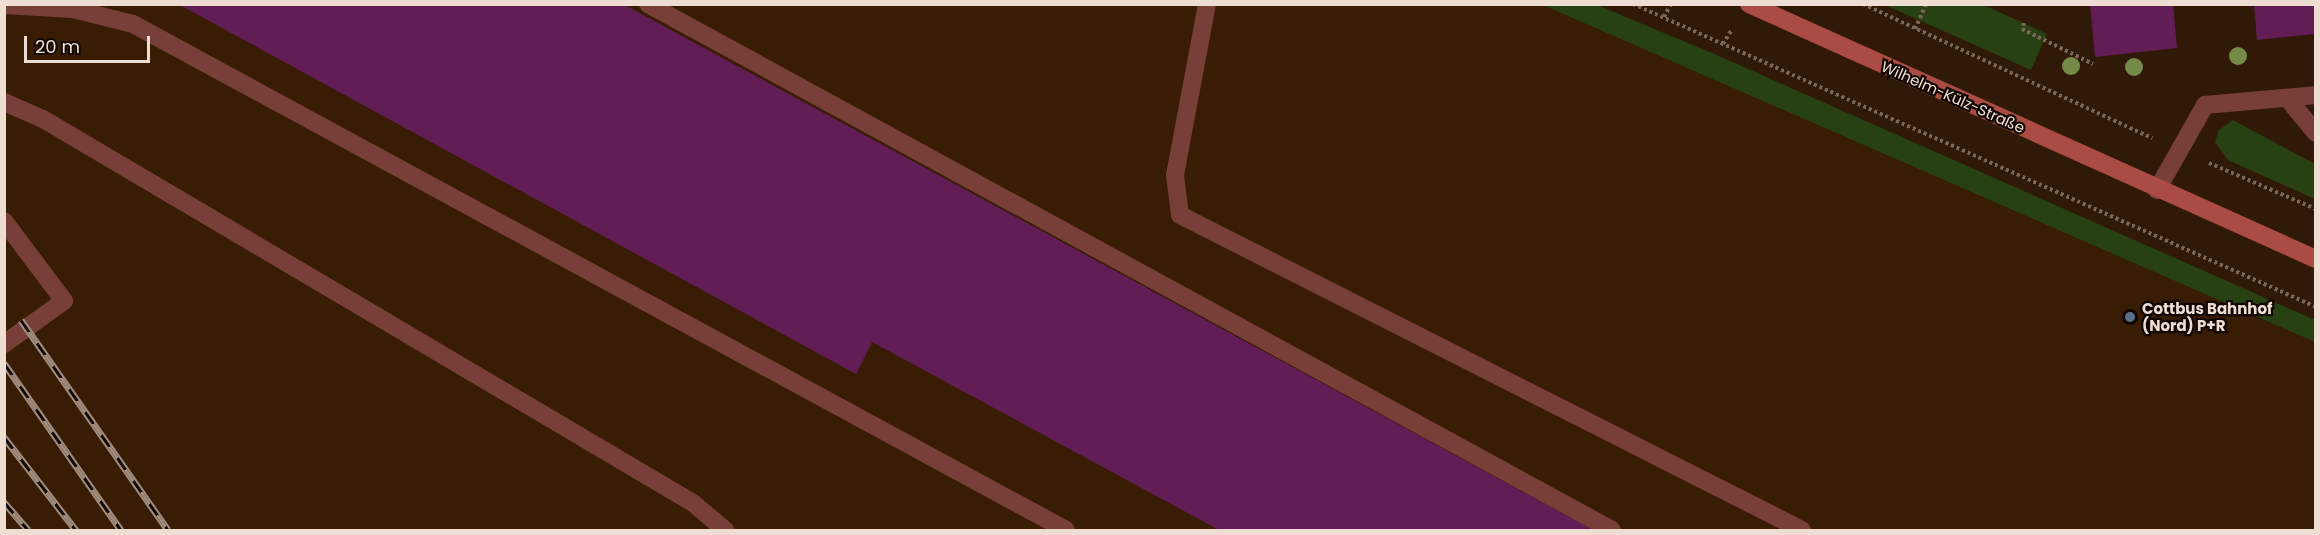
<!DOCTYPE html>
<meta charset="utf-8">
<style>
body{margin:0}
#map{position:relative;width:2320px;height:535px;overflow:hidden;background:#301906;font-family:Poppins,sans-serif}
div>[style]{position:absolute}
.built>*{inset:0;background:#381c03}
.green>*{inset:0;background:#274112}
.building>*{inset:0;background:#621c56}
.path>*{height:4px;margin-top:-2px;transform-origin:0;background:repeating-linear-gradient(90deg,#7b6757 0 3px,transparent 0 6px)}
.lane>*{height:18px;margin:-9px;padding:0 9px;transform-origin:9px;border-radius:9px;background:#783e38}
.street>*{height:18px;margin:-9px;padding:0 9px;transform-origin:9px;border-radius:9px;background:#783e38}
.secondary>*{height:18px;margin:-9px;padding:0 9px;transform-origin:9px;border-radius:9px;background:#aa4c44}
.rail>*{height:7px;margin-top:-3.5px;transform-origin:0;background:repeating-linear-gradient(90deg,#100702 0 14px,#a08c7e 0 28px);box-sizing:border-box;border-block:2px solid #a08c7e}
.trees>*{width:18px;height:18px;margin:-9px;border-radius:50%;background:#738b47}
.dots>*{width:16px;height:16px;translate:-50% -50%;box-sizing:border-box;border:3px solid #100702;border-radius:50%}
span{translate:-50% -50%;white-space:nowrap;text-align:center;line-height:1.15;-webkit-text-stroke:4.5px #100702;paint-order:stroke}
.street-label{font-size:15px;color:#eeddd2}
.poi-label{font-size:15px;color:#eeddd2;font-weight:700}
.left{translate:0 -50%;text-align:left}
.frame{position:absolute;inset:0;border:6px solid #eeddd2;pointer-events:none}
.scale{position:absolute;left:24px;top:36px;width:126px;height:27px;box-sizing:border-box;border:3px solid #eeddd2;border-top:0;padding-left:8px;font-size:18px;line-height:21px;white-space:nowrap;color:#eeddd2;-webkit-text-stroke:4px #100702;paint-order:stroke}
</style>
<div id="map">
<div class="built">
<div style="clip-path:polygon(4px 5px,1547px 5px,2315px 342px,2315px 530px,5px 530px)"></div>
</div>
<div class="green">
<div style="clip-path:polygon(1543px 5px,1597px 5px,1712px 53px,2315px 320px,2315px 342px)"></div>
<div style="clip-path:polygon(1885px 5px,1984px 5px,2047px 34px,2031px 70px)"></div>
<div style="clip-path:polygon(2233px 120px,2315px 164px,2315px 199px,2228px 160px,2215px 142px,2219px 130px)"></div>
</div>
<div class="building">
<div style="clip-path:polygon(178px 4px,623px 4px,1593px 530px,1219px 530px,872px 342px,856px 374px)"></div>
<div style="clip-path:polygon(2090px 4px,2173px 4px,2177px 48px,2095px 57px)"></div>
<div style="clip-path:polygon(2254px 4px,2316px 4px,2316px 34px,2257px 40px)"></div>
</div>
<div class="path">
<div style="left:1633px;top:4px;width:747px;rotate:23.92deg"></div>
<div style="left:1863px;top:4px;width:319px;rotate:24.9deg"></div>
<div style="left:1664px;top:17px;width:15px;rotate:-62deg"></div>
<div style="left:2024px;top:23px;width:6px;rotate:108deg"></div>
<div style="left:2022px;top:29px;width:79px;rotate:26.2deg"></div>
<div style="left:1915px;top:29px;width:27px;rotate:-66deg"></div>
<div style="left:1723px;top:44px;width:17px;rotate:-59deg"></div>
<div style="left:2209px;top:163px;width:116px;rotate:23.3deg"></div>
</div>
<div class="lane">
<div style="left:648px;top:4px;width:1098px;rotate:28.62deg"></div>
<div style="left:1207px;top:4px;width:174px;rotate:100.6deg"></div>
<div style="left:1175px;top:175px;width:40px;rotate:82.9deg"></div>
<div style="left:1180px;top:215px;width:697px;rotate:26.86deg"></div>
<div style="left:4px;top:5px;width:69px;rotate:3.3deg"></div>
<div style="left:73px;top:9px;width:62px;rotate:14deg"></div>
<div style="left:133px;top:24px;width:1061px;rotate:28.47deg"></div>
<div style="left:2287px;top:98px;width:45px;rotate:50.4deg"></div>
<div style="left:4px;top:102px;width:43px;rotate:23.6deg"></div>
<div style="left:43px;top:119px;width:755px;rotate:30.57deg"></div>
<div style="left:693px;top:503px;width:42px;rotate:40.2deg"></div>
<div style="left:4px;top:221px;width:100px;rotate:53.1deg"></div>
<div style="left:64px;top:301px;width:74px;rotate:144.4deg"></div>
</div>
<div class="street">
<div style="left:2157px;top:190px;width:98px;rotate:-60.5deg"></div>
<div style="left:2205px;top:105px;width:111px;rotate:-5.1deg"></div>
</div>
<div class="secondary">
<div style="left:1749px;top:4px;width:622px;rotate:24.22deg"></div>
</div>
<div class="rail">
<div style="left:21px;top:320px;width:256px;rotate:55deg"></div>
<div style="left:4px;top:363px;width:204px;rotate:55deg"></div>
<div style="left:4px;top:437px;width:118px;rotate:52.3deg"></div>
<div style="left:4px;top:502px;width:37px;rotate:49deg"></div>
</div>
<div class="trees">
<div style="left:2238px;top:56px"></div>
<div style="left:2071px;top:66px"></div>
<div style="left:2134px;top:67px"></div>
</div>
<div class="dots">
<div style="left:2130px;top:317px;background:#5c6f8a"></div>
</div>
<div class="street-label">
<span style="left:1953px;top:97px;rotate:24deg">Wilhelm-Külz-Straße</span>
</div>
<div class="poi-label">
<span class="left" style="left:2142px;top:317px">Cottbus Bahnhof<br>(Nord) P+R</span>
</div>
<div class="frame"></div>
<div class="scale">20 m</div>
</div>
